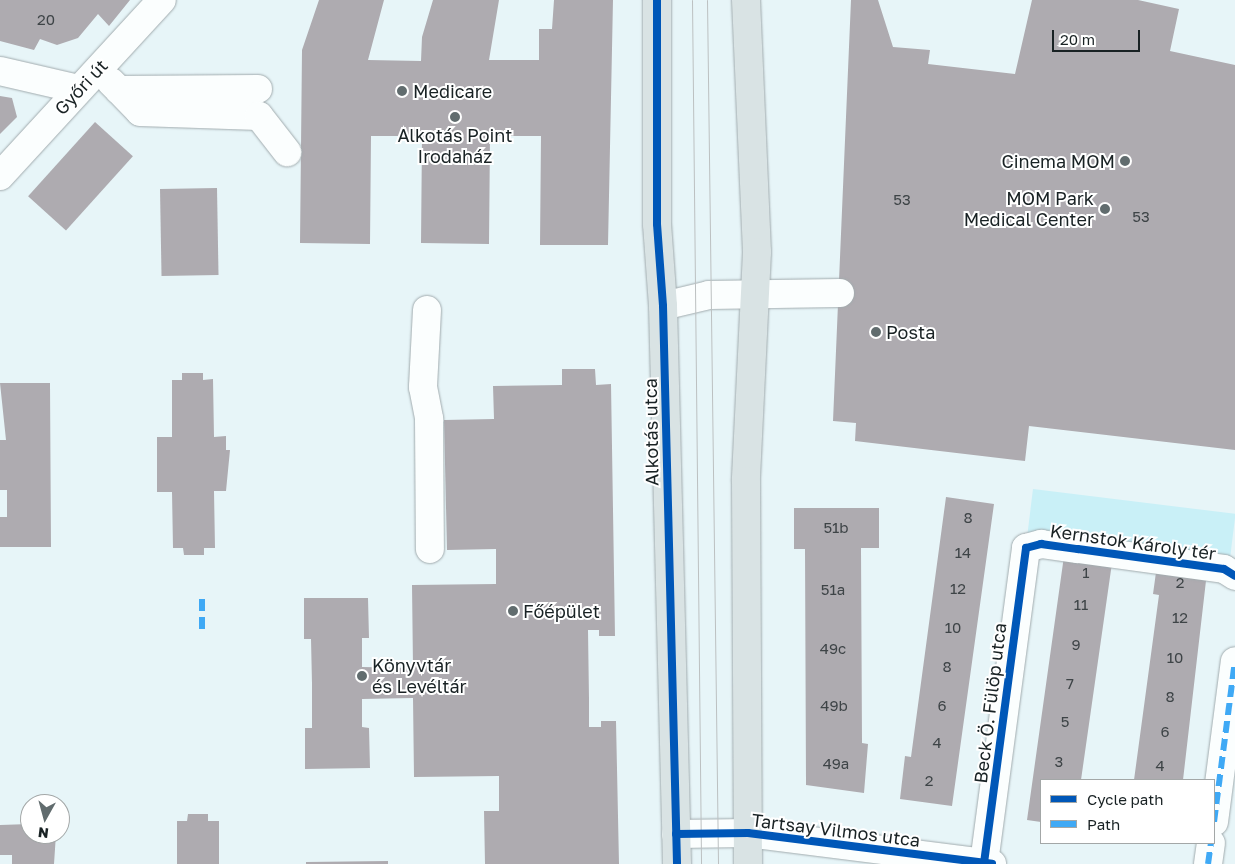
<!DOCTYPE html>
<meta charset="utf-8">
<style>
body{margin:0}
#map{position:relative;width:1235px;height:864px;overflow:hidden;background:#e7f5f8;font-family:"Golos Text",sans-serif}
div>[style]{position:absolute}
.green>*{inset:0;background:#c9f0f7;transform-origin:0 0}
.building>*{inset:0;background:#aeabb0;transform-origin:0 0}
.roads{filter:drop-shadow(0 0 1px #a1abae) drop-shadow(0 0 1px #a1abae)}
.minor>*{height:28px;margin:-14px;padding:0 14px;transform-origin:14px;border-radius:14px;background:#fbfefe}
.major>*{height:28px;margin:-14px;padding:0 14px;transform-origin:14px;border-radius:14px;background:#d9e3e4}
.tram>*{height:1px;margin:-0.5px;padding:0 0.5px;transform-origin:0.5px;border-radius:0.5px;background:#bcc0c1}
.quiet>*{height:6px;margin-top:-3px;transform-origin:0;background:repeating-linear-gradient(90deg,#3fa9f5 0 12px,transparent 0 18px)}
.cycleway>*{height:8px;margin:-4px;padding:0 4px;transform-origin:4px;border-radius:4px;background:#0057b8}
.dots>*{width:14px;height:14px;translate:-50% -50%;box-sizing:border-box;border:2px solid #fff;border-radius:50%}
span{translate:-50% -50%;white-space:nowrap;text-align:center;line-height:1.15;-webkit-text-stroke:4px #fff;paint-order:stroke}
.number-label{font-size:15px;color:#3e4447}
.number-label span{-webkit-text-stroke-width:0}
.street-label{font-size:18px;color:#192224}
.poi-label{font-size:18px;color:#192224}
.left{translate:0 -50%;text-align:left}
.right{translate:-100% -50%;text-align:right}
.legend{position:absolute;left:1040px;top:779px;width:175px;height:65px;box-sizing:border-box;background:#fff;border:1px solid #a3a7a7;margin:0;padding:6px 9px;list-style:none;font-size:15px;color:#192224}
.legend li{display:flex;align-items:center;gap:10px;height:25px}
.legend b{width:25px;border:1px solid #a3a7a7}
.north{position:absolute;left:20px;top:794px;width:50px;height:50px;box-sizing:border-box;background:#fff;border:1px solid #a3a7a7;border-radius:50%;rotate:187deg;font-size:14px;font-weight:700;line-height:20px;text-align:center;color:#192224}
.north::after{content:'';display:block;margin:auto;width:18px;height:22px;background:#616c6e;clip-path:polygon(50% 0,100% 100%,50% 72%,0 100%)}
.scale{position:absolute;left:1052px;top:30px;width:88px;height:22px;box-sizing:border-box;border:2px solid #192224;border-top:0;padding-left:6px;font-size:15px;line-height:18px;white-space:nowrap;color:#192224;-webkit-text-stroke:4px #fff;paint-order:stroke}
</style>
<div id="map">
<div class="green">
<div style="left:1033px;top:489px;width:204px;height:50px;rotate:7deg"></div>
</div>
<div class="building">
<div style="clip-path:polygon(0 0,130px 0,109px 26px,98px 14px,78px 38px,57px 45px,40px 39px,34px 50px,0 41px)"></div>
<div style="clip-path:polygon(319px 0,384px 0,368px 60px,421px 61px,422px 37px,433px 0,499px 0,489px 60px,539px 60px,539px 29px,552px 29px,554px 0,613px 0,608px 245px,540px 245px,541px 136px,490px 136px,489px 244px,421px 243px,422px 136px,371px 136px,370px 244px,300px 243px,302px 50px)"></div>
<div style="clip-path:polygon(851px 0,878px 0,893px 47px,930px 50px,928px 64px,1015px 74px,1032px 0,1138px 0,1179px 9px,1170px 51px,1235px 65px,1235px 450px,1029px 426px,1025px 461px,855px 441px,856px 423px,833px 421px)"></div>
<div style="clip-path:polygon(0 96px,12px 98px,17px 117px,0 134px)"></div>
<div style="left:95px;top:122px;width:51px;height:100px;rotate:42deg"></div>
<div style="left:217px;top:188px;width:87px;height:57px;rotate:89deg"></div>
<div style="clip-path:polygon(562px 369px,595px 369px,596px 385px,611px 384px,615px 636px,599px 636px,599px 630px,588px 630px,589px 699px,589px 727px,601px 727px,601px 721px,616px 721px,619px 864px,485px 864px,484px 811px,499px 811px,499px 776px,414px 777px,413px 698px,362px 699px,362px 727px,369px 728px,370px 768px,305px 769px,305px 728px,312px 728px,312px 684px,311px 639px,304px 639px,304px 598px,368px 598px,369px 638px,362px 638px,362px 667px,413px 668px,412px 585px,496px 584px,496px 549px,447px 550px,444px 420px,494px 419px,493px 386px,562px 385px)"></div>
<div style="clip-path:polygon(182px 373px,203px 373px,203px 380px,213px 379px,214px 437px,226px 436px,226px 450px,230px 450px,226px 491px,214px 491px,215px 548px,204px 548px,204px 555px,184px 555px,183px 548px,173px 548px,172px 492px,157px 492px,157px 437px,172px 437px,172px 380px,182px 380px)"></div>
<div style="clip-path:polygon(0 383px,50px 383px,51px 547px,0 547px,0 517px,7px 517px,7px 490px,0 490px,0 440px,6px 440px)"></div>
<div style="clip-path:polygon(946px 497px,994px 504px,952px 806px,900px 799px,905px 756px,911px 757px)"></div>
<div style="clip-path:polygon(794px 508px,879px 508px,879px 548px,861px 548px,862px 743px,868px 744px,864px 793px,806px 785px,805px 549px,794px 549px)"></div>
<div style="clip-path:polygon(1064px 556px,1112px 563px,1081px 780px,1041px 780px,1041px 822px,1027px 820px)"></div>
<div style="clip-path:polygon(1157px 565px,1207px 572px,1183px 780px,1134px 780px,1159px 595px,1153px 594px)"></div>
<div style="clip-path:polygon(188px 814px,208px 814px,208px 821px,219px 821px,219px 864px,177px 864px,177px 821px,187px 821px)"></div>
<div style="clip-path:polygon(30px 824px,30px 834px,56px 834px,54px 864px,12px 864px,12px 855px,0 855px,0 825px)"></div>
<div style="clip-path:polygon(388px 861px,388px 864px,306px 864px,306px 862px)"></div>
</div>
<div class="roads">
<div class="minor">
<div style="left:0;top:71px;width:80px;rotate:13deg"></div>
<div style="left:111px;top:82px;width:11px;rotate:45deg"></div>
<div style="left:119px;top:90px;width:139px;rotate:-0.4deg"></div>
<div style="left:119px;top:90px;width:30px;rotate:46deg"></div>
<div style="left:140px;top:112px;width:119px;rotate:1.9deg"></div>
<div style="left:259px;top:116px;width:46px;rotate:52.1deg"></div>
<div style="left:0;top:176px;width:239px;rotate:-47.4deg"></div>
<div style="left:663px;top:306px;width:47px;rotate:-13.4deg"></div>
<div style="left:709px;top:295px;width:131px;rotate:-0.9deg"></div>
<div style="left:427px;top:310px;width:77px;rotate:93deg"></div>
<div style="left:423px;top:387px;width:33px;rotate:79deg"></div>
<div style="left:429px;top:419px;width:130px;rotate:89.6deg"></div>
<div style="left:1214px;top:822px;width:162px;rotate:-82.6deg"></div>
<div style="left:676px;top:834px;width:72px;rotate:-0.8deg"></div>
<div style="left:748px;top:833px;width:246px;rotate:7.2deg"></div>
<div style="left:984px;top:863px;width:318px;rotate:-82.4deg"></div>
<div style="left:1026px;top:548px;width:16px;rotate:-15deg"></div>
<div style="left:1041px;top:544px;width:37px;rotate:8deg"></div>
<div style="left:1078px;top:549px;width:147px;rotate:7.8deg"></div>
<div style="left:1224px;top:569px;width:13px;rotate:32deg"></div>
<div style="left:1208px;top:864px;width:21px;rotate:-82deg"></div>
</div>
<div class="major">
<div style="left:657px;top:0;width:224px;rotate:90deg"></div>
<div style="left:657px;top:224px;width:82px;rotate:85.8deg"></div>
<div style="left:663px;top:306px;width:558px;rotate:88.56deg"></div>
<div style="left:746px;top:0;width:252px;rotate:87.5deg"></div>
<div style="left:757px;top:252px;width:229px;rotate:92.8deg"></div>
<div style="left:746px;top:481px;width:383px;rotate:89.7deg"></div>
</div>
</div>
<div class="tram">
<div style="left:692px;top:0;width:864px;rotate:89.4deg"></div>
<div style="left:707px;top:0;width:864px;rotate:89.27deg"></div>
</div>
<div class="quiet">
<div style="left:202px;top:599px;width:30px;rotate:90deg"></div>
<div style="left:1214px;top:822px;width:162px;rotate:-82.6deg"></div>
<div style="left:1208px;top:864px;width:21px;rotate:-82deg"></div>
</div>
<div class="cycleway">
<div style="left:657px;top:0;width:224px;rotate:90deg"></div>
<div style="left:657px;top:224px;width:82px;rotate:85.8deg"></div>
<div style="left:663px;top:306px;width:558px;rotate:88.56deg"></div>
<div style="left:676px;top:834px;width:72px;rotate:-0.8deg"></div>
<div style="left:748px;top:833px;width:246px;rotate:7.2deg"></div>
<div style="left:984px;top:863px;width:318px;rotate:-82.4deg"></div>
<div style="left:1026px;top:548px;width:16px;rotate:-15deg"></div>
<div style="left:1041px;top:544px;width:37px;rotate:8deg"></div>
<div style="left:1078px;top:549px;width:147px;rotate:7.8deg"></div>
<div style="left:1224px;top:569px;width:13px;rotate:32deg"></div>
</div>
<div class="dots">
<div style="left:402px;top:91px;background:#616c6e"></div>
<div style="left:455px;top:117px;background:#616c6e"></div>
<div style="left:1125px;top:161px;background:#616c6e"></div>
<div style="left:1105px;top:209px;background:#616c6e"></div>
<div style="left:876px;top:332px;background:#616c6e"></div>
<div style="left:513px;top:611px;background:#616c6e"></div>
<div style="left:362px;top:676px;background:#616c6e"></div>
</div>
<div class="number-label">
<span style="left:46px;top:20px">20</span>
<span style="left:902px;top:200px">53</span>
<span style="left:1141px;top:217px">53</span>
<span style="left:968px;top:518px">8</span>
<span style="left:836px;top:528px">51b</span>
<span style="left:963px;top:553px">14</span>
<span style="left:1086px;top:573px">1</span>
<span style="left:1180px;top:583px">2</span>
<span style="left:958px;top:589px">12</span>
<span style="left:833px;top:590px">51a</span>
<span style="left:1081px;top:605px">11</span>
<span style="left:1180px;top:618px">12</span>
<span style="left:953px;top:628px">10</span>
<span style="left:1076px;top:645px">9</span>
<span style="left:833px;top:649px">49c</span>
<span style="left:1175px;top:658px">10</span>
<span style="left:947px;top:667px">8</span>
<span style="left:1070px;top:684px">7</span>
<span style="left:1170px;top:697px">8</span>
<span style="left:834px;top:706px">49b</span>
<span style="left:942px;top:706px">6</span>
<span style="left:1065px;top:722px">5</span>
<span style="left:1165px;top:732px">6</span>
<span style="left:937px;top:743px">4</span>
<span style="left:1059px;top:762px">3</span>
<span style="left:836px;top:764px">49a</span>
<span style="left:1160px;top:766px">4</span>
<span style="left:929px;top:781px">2</span>
</div>
<div class="street-label">
<span style="left:81px;top:87px;rotate:-47deg">Győri út</span>
<span style="left:651px;top:432px;rotate:-91deg">Alkotás utca</span>
<span style="left:1133px;top:542px;rotate:8deg">Kernstok Károly tér</span>
<span style="left:990px;top:703px;rotate:-83deg">Beck Ö. Fülöp utca</span>
<span style="left:836px;top:830px;rotate:7deg">Tartsay Vilmos utca</span>
</div>
<div class="poi-label">
<span class="left" style="left:413px;top:91px">Medicare</span>
<span style="left:455px;top:146px">Alkotás Point<br>Irodaház</span>
<span class="right" style="left:1115px;top:161px">Cinema MOM</span>
<span class="right" style="left:1094px;top:209px">MOM Park<br>Medical Center</span>
<span class="left" style="left:886px;top:332px">Posta</span>
<span class="left" style="left:523px;top:611px">Főépület</span>
<span class="left" style="left:372px;top:676px">Könyvtár<br>és Levéltár</span>
</div>
<ul class="legend">
<li><b style="height:6px;background:#0057b8"></b>Cycle path</li>
<li><b style="height:6px;background:#3fa9f5"></b>Path</li>
</ul>
<div class="north">N</div>
<div class="scale">20 m</div>
</div>
